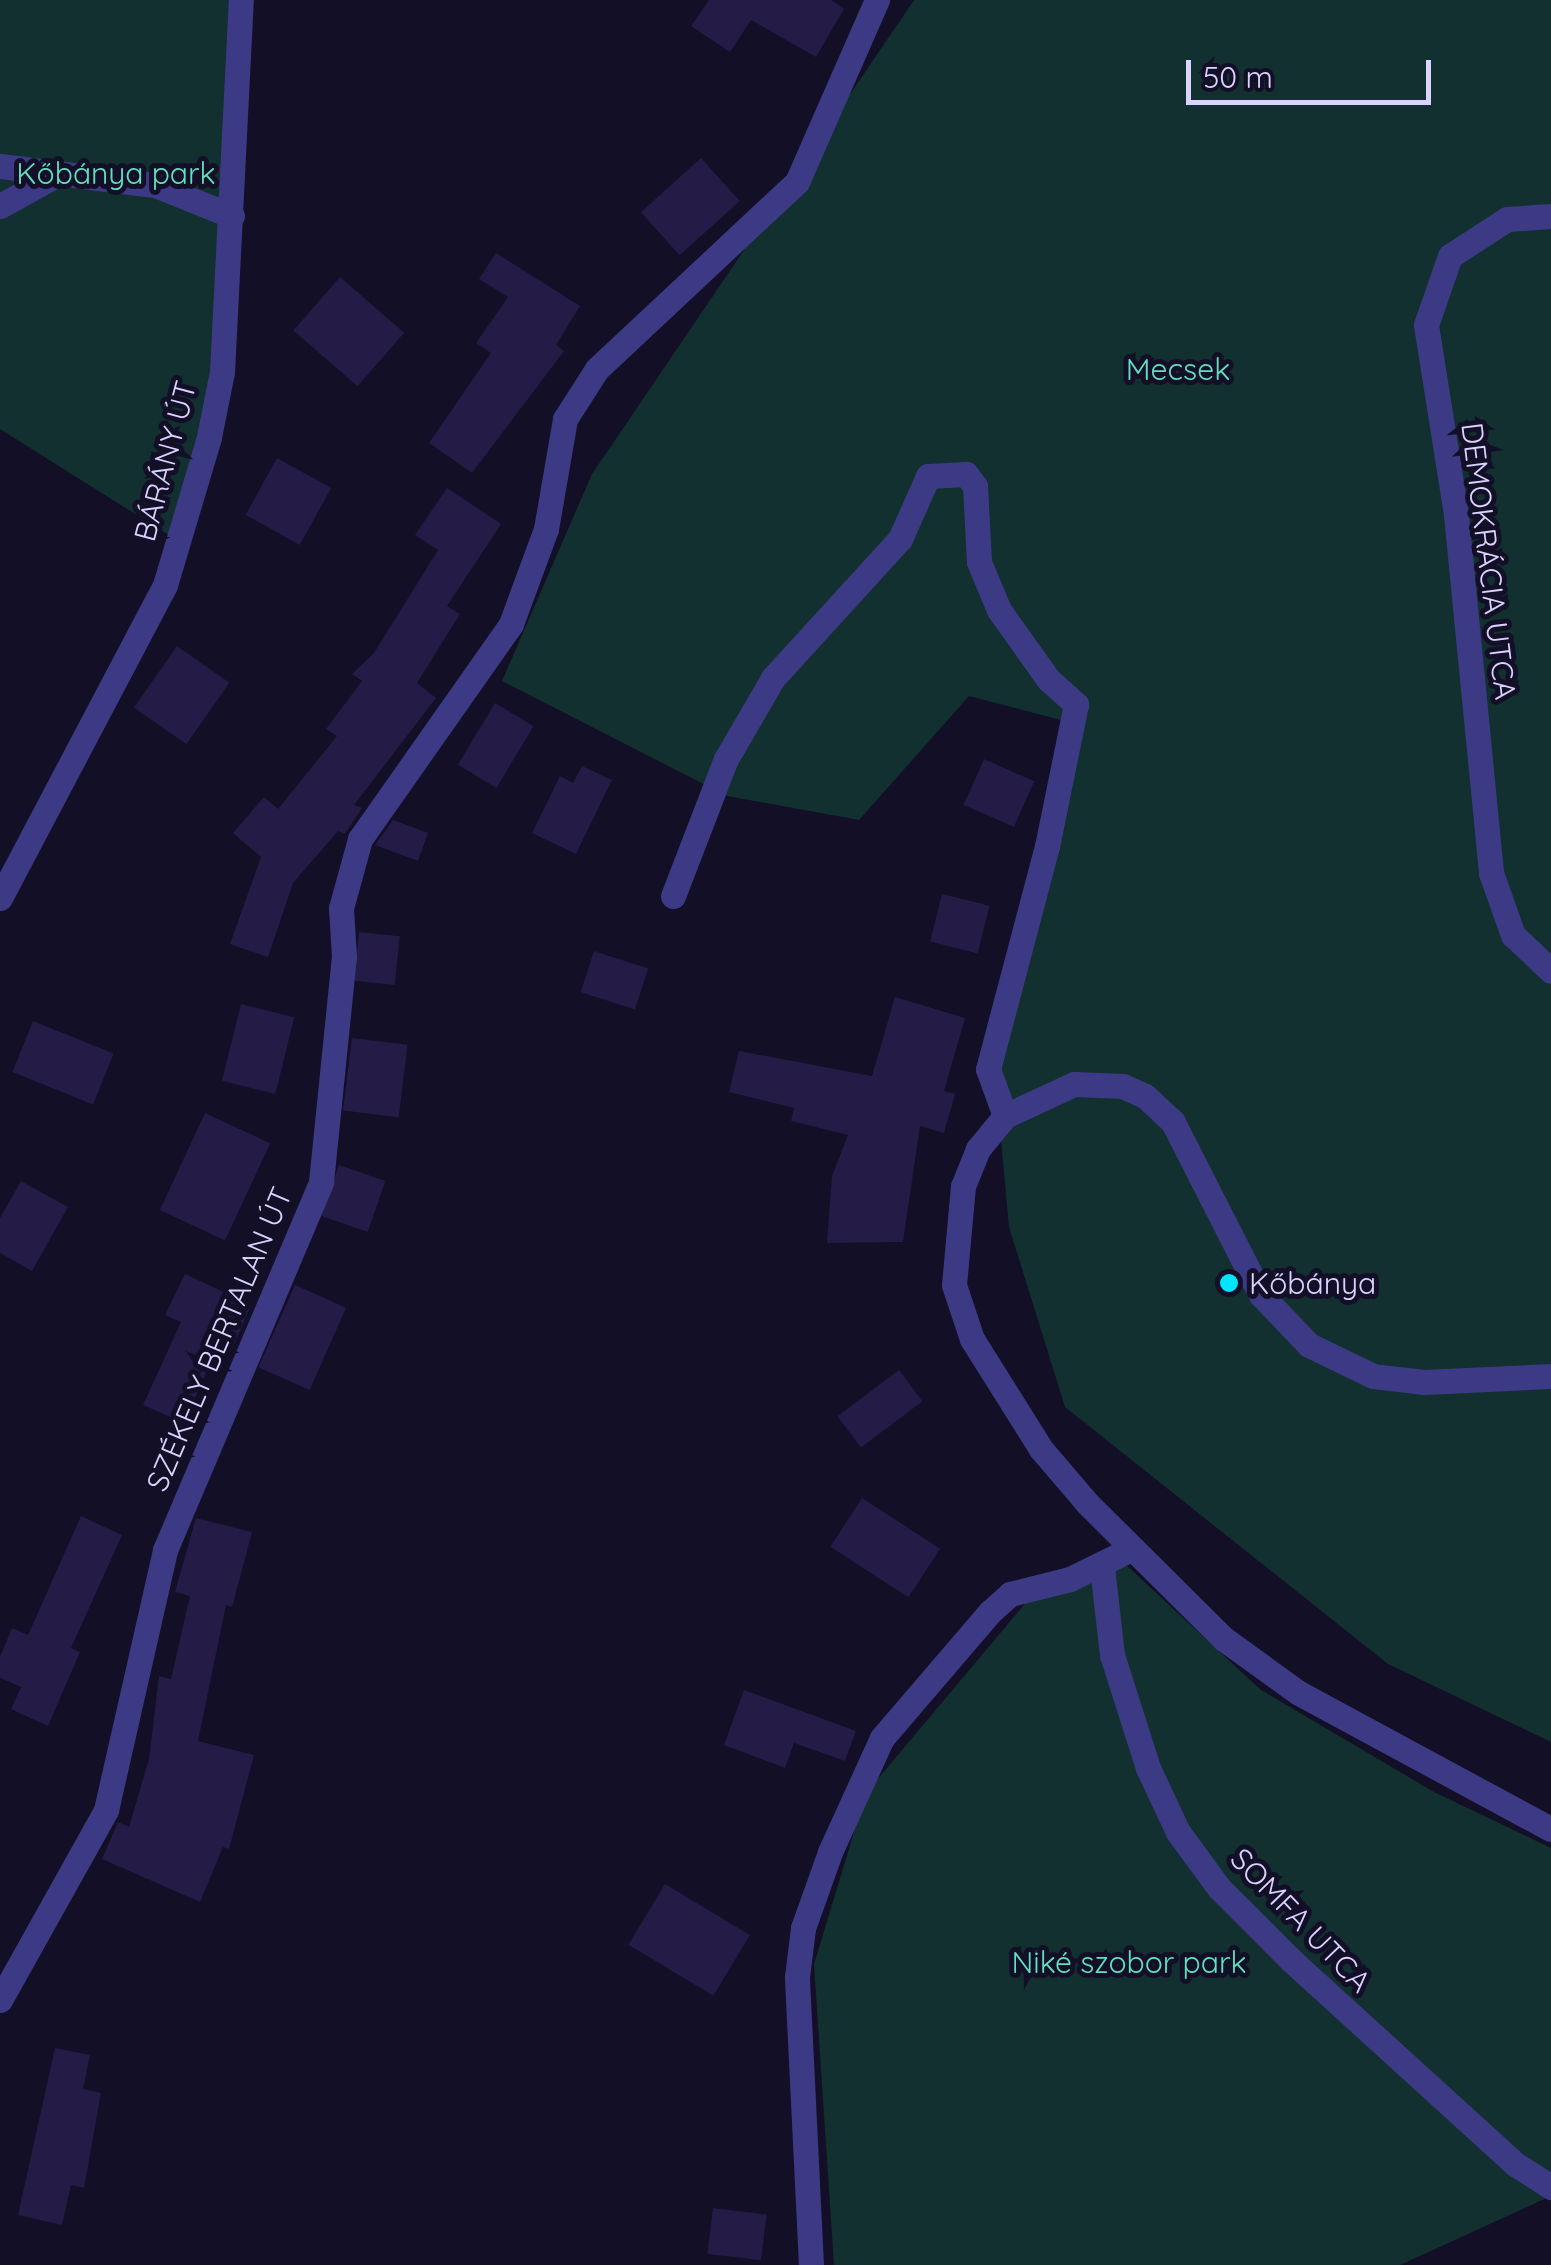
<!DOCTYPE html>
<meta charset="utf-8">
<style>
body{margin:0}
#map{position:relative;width:1551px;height:2265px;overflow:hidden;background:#130f26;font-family:Quicksand,sans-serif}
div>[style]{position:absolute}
.green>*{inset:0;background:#12302f}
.building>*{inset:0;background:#241b47;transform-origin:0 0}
.minor>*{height:25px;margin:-12.5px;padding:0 12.5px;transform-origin:12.5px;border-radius:12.5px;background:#3d3a85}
.tertiary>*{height:25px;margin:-12.5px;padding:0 12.5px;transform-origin:12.5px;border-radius:12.5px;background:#3d3a85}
.dots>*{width:28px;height:28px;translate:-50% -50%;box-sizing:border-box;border:5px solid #130f26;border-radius:50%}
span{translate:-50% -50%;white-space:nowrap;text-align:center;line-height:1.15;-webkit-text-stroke:10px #130f26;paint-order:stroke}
.park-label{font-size:30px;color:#5fe0c0}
.street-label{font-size:30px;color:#d9d4ff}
.poi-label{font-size:30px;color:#d9d4ff}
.left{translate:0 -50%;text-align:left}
.scale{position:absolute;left:1186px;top:60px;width:245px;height:45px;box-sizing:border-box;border:5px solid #d9d4ff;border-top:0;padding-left:12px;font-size:30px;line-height:35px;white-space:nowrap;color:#d9d4ff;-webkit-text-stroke:8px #130f26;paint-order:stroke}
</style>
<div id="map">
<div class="green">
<div style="clip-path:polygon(0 0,241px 0,222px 372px,178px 541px,0 429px)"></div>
<div style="clip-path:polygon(914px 0,1551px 0,1551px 1742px,1388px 1664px,1065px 1407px,1009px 1227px,993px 1053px,1072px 723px,969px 696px,859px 820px,727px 796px,502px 681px,592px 474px)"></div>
<div style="clip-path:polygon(1125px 1564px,1261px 1690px,1434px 1792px,1551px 1848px,1551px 2196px,1400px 2265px,834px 2265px,814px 1964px,866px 1793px,1028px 1600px)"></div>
</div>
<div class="building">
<div style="clip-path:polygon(709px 0,831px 0,844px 9px,816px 57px,751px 20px,730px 52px,691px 26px)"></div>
<div style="left:701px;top:158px;width:58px;height:81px;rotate:48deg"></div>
<div style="clip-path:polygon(496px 253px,580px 306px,556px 345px,564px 351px,472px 473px,429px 443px,491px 353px,476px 343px,508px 297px,479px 279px)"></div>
<div style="left:340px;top:277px;width:85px;height:71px;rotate:41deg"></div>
<div style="left:277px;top:458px;width:62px;height:65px;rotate:29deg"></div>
<div style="clip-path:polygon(447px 488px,501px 524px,447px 606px,460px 614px,417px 683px,436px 698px,354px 805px,362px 808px,345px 834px,338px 831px,293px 883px,268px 957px,230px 944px,261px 857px,233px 833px,264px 797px,278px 809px,337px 736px,326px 729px,362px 681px,352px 674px,374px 653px,438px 550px,415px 535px)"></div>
<div style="left:177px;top:646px;width:64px;height:75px;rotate:35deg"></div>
<div style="left:495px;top:703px;width:45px;height:72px;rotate:31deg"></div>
<div style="left:984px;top:759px;width:55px;height:50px;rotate:24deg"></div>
<div style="clip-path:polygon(582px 766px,612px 780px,576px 854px,532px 833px,560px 776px,573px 783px)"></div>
<div style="clip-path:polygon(393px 820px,428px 833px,418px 861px,375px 845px)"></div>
<div style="left:942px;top:894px;width:49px;height:49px;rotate:14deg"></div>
<div style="left:359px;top:932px;width:41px;height:49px;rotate:6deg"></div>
<div style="left:594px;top:951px;width:57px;height:43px;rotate:18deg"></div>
<div style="clip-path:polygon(895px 997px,965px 1018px,944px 1091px,955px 1094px,944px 1133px,920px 1126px,903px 1242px,827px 1243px,832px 1176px,848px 1135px,791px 1121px,794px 1108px,729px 1092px,739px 1051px,872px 1076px)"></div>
<div style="left:241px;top:1004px;width:55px;height:79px;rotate:14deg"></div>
<div style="left:33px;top:1021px;width:87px;height:55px;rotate:22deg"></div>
<div style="left:352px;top:1038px;width:56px;height:73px;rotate:7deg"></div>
<div style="left:205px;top:1113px;width:72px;height:107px;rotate:25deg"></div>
<div style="left:339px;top:1165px;width:49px;height:54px;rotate:19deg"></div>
<div style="clip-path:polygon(21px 1181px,68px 1207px,32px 1271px,0 1253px,0 1218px)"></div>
<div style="clip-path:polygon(185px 1274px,251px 1305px,230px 1354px,217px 1348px,184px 1423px,143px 1405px,181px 1322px,165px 1315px)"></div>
<div style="left:295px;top:1285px;width:56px;height:90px;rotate:24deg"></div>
<div style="left:899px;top:1370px;width:39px;height:77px;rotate:53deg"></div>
<div style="left:862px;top:1498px;width:93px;height:58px;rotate:33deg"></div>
<div style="clip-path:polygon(81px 1516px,122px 1535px,71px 1648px,80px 1652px,48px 1726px,11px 1709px,21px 1687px,0 1678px,0 1657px,12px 1628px,28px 1635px)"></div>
<div style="clip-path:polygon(196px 1518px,252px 1532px,232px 1607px,226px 1605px,198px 1741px,254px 1755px,229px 1849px,223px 1847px,200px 1902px,102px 1859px,118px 1822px,129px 1827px,149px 1759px,159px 1676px,171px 1679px,190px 1596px,175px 1592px)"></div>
<div style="clip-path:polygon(744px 1690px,856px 1731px,845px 1761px,794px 1743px,785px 1768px,724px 1745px)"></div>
<div style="left:665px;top:1884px;width:99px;height:71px;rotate:31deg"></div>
<div style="clip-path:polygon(55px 2048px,90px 2055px,83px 2089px,101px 2093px,84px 2188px,71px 2185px,62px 2225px,18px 2215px)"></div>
<div style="left:713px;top:2208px;width:54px;height:46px;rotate:7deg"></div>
</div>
<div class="minor">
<div style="left:0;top:166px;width:156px;rotate:7deg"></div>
<div style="left:155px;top:185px;width:83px;rotate:21.9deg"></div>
<div style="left:0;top:206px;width:66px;rotate:-28.9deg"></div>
<div style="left:673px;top:896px;width:147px;rotate:-68.9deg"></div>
<div style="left:726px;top:759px;width:94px;rotate:-59.9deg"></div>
<div style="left:773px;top:678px;width:188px;rotate:-47.6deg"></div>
<div style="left:900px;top:539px;width:69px;rotate:-66deg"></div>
<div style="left:928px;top:476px;width:38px;rotate:-3deg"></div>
<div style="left:966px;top:474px;width:15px;rotate:53deg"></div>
<div style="left:975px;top:486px;width:76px;rotate:87deg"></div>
<div style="left:979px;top:562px;width:52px;rotate:67.4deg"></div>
<div style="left:999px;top:610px;width:85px;rotate:54.6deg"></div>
<div style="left:1048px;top:679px;width:38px;rotate:42deg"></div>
<div style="left:1076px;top:704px;width:145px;rotate:101.5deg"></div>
<div style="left:1047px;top:846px;width:231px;rotate:104.8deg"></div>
<div style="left:988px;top:1069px;width:50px;rotate:70.1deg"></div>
<div style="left:0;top:898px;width:354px;rotate:-62.2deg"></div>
<div style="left:165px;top:585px;width:154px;rotate:-73.4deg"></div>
<div style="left:209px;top:437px;width:66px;rotate:-78.7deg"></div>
<div style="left:222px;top:372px;width:372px;rotate:-87.1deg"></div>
<div style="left:1102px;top:1567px;width:89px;rotate:83.5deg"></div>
<div style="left:1112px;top:1655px;width:119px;rotate:72.3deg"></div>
<div style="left:1148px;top:1768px;width:71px;rotate:64.9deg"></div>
<div style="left:1178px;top:1832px;width:69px;rotate:53.8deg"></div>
<div style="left:1219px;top:1888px;width:103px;rotate:45deg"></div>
<div style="left:1292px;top:1961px;width:302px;rotate:42.3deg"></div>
<div style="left:1515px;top:2164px;width:43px;rotate:32.6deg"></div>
<div style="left:0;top:2000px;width:218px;rotate:-60.8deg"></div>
<div style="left:106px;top:1810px;width:267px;rotate:-77.2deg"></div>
<div style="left:165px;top:1550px;width:400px;rotate:-67deg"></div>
<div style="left:321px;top:1182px;width:226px;rotate:-84.2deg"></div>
<div style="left:344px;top:957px;width:49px;rotate:-93.5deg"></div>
<div style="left:341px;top:908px;width:72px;rotate:-74.6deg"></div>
<div style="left:360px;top:839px;width:263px;rotate:-54.9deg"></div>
<div style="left:511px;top:624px;width:101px;rotate:-69.8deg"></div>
<div style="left:546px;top:529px;width:112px;rotate:-80.2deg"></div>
<div style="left:565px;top:419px;width:59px;rotate:-57.4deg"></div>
<div style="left:597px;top:369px;width:274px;rotate:-43.1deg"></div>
<div style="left:797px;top:182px;width:199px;rotate:-66.3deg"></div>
<div style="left:811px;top:2265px;width:288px;rotate:-92.8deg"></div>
<div style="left:797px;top:1977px;width:49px;rotate:-83deg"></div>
<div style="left:803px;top:1928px;width:81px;rotate:-70.4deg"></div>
<div style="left:830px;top:1852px;width:125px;rotate:-65.5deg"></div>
<div style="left:882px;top:1738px;width:166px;rotate:-49.4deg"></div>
<div style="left:990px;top:1612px;width:27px;rotate:-42deg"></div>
<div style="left:1010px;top:1594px;width:62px;rotate:-14deg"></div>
<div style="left:1070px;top:1579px;width:68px;rotate:-26.2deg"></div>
</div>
<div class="tertiary">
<div style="left:1551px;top:216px;width:44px;rotate:176.1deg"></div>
<div style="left:1507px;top:219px;width:68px;rotate:147deg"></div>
<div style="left:1450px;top:256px;width:73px;rotate:109.2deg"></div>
<div style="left:1426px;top:325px;width:192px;rotate:81deg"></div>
<div style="left:1456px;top:515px;width:360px;rotate:84.4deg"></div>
<div style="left:1491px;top:873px;width:66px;rotate:70.5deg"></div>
<div style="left:1513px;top:935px;width:52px;rotate:43.5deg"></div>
<div style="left:1551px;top:1376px;width:127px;rotate:177.3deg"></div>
<div style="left:1424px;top:1382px;width:51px;rotate:-173.3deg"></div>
<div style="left:1373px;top:1376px;width:71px;rotate:-154.2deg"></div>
<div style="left:1309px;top:1345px;width:69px;rotate:-133.8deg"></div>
<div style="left:1261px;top:1295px;width:194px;rotate:-117deg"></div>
<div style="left:1173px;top:1122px;width:38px;rotate:-137deg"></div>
<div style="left:1145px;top:1096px;width:24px;rotate:-156deg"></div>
<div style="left:1123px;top:1086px;width:49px;rotate:-177.7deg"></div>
<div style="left:1074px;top:1084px;width:76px;rotate:155.1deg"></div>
<div style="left:1005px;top:1116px;width:43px;rotate:129.3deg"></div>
<div style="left:978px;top:1149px;width:40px;rotate:112deg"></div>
<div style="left:963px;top:1186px;width:99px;rotate:95.2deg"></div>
<div style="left:954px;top:1285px;width:57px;rotate:71.6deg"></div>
<div style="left:972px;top:1339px;width:130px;rotate:57.9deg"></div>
<div style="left:1041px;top:1449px;width:72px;rotate:49.5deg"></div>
<div style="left:1088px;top:1504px;width:192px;rotate:44.8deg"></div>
<div style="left:1224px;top:1639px;width:92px;rotate:35.8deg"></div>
<div style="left:1299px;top:1693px;width:286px;rotate:28.4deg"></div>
</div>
<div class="dots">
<div style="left:1229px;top:1283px;background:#00e5ff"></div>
</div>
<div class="park-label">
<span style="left:116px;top:173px">Kőbánya park</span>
<span style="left:1178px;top:369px">Mecsek</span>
<span style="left:1129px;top:1962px">Niké szobor park</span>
</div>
<div class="street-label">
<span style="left:165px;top:461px;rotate:-75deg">BÁRÁNY ÚT</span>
<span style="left:1489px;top:561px;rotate:83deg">DEMOKRÁCIA UTCA</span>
<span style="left:219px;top:1339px;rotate:-67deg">SZÉKELY BERTALAN ÚT</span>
<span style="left:1301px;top:1920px;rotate:46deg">SOMFA UTCA</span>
</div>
<div class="poi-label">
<span class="left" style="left:1249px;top:1283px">Kőbánya</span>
</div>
<div class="scale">50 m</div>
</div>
